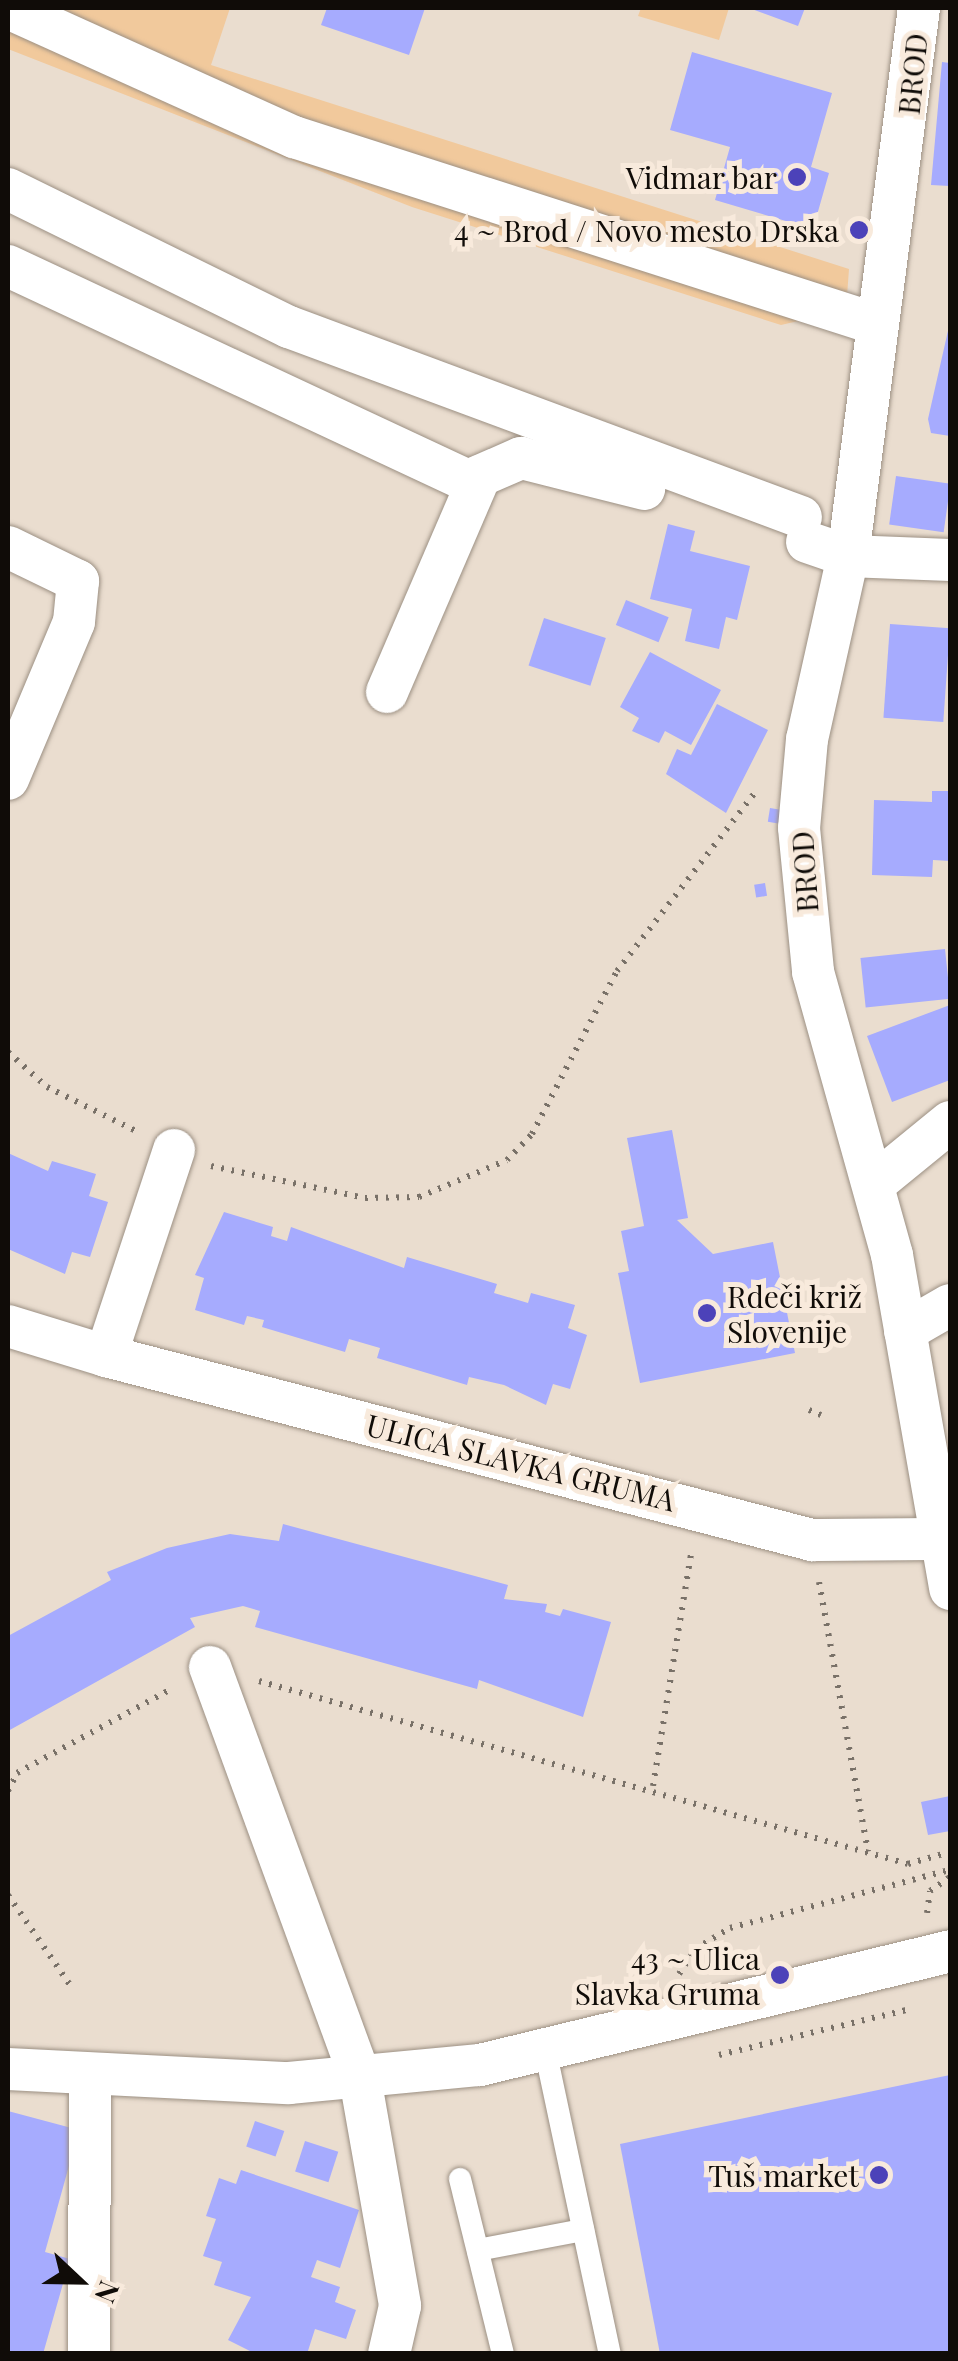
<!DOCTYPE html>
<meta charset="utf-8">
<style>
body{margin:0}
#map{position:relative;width:958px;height:2361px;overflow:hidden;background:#eaddcf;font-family:"Playfair Display",serif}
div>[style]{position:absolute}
.green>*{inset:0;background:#f1c99c}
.building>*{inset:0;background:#a6abfe;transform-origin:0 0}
.path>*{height:6px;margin-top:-3px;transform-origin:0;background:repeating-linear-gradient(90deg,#797168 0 2.5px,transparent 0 10.5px)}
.roads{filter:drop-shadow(0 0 2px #9c9083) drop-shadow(0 0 2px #9c9083)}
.lane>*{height:22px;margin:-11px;padding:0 11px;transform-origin:11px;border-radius:11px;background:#fff}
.street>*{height:42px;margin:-21px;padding:0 21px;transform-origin:21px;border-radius:21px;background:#fff}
.dots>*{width:28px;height:28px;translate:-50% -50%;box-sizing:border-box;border:5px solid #f8eadc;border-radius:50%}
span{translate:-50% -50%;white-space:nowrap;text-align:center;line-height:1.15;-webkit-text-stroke:10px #f8eadc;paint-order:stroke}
.street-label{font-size:30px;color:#100c08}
.poi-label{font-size:30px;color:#100c08}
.right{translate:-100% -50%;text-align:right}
.left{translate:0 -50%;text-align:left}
.frame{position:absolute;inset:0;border:10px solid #100c08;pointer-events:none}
.north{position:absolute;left:30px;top:2231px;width:100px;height:100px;-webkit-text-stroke:8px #f8eadc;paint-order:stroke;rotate:112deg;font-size:28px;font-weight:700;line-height:40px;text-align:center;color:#100c08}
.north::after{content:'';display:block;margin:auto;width:35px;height:45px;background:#100c08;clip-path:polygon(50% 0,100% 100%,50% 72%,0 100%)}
</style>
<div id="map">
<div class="green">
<div style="clip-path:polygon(8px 8px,230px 8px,211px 65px,849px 269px,846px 310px,781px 325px,412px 207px,8px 49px)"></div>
<div style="clip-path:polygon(641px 8px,729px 8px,719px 40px,638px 16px)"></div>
</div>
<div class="building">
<div style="clip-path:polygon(327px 8px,425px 8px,409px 55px,321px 25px)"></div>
<div style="clip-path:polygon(749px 8px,805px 8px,798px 26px)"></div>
<div style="clip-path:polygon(692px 52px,832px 93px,811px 167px,829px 173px,813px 229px,715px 200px,730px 147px,670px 130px)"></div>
<div style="clip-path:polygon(942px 62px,950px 63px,950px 186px,931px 185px)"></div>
<div style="clip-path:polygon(950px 322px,950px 436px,931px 433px,928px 419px)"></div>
<div style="left:896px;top:476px;width:55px;height:49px;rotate:8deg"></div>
<div style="clip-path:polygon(668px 524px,695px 531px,690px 551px,750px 566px,737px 620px,726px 617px,719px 649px,685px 641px,692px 609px,650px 599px)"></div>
<div style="left:626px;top:600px;width:46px;height:27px;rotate:22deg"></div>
<div style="left:544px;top:618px;width:65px;height:50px;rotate:18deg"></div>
<div style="left:890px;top:624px;width:60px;height:94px;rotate:4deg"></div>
<div style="clip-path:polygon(650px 652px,721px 690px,691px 745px,665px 731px,659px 743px,632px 731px,639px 718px,620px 707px)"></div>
<div style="clip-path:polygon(717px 704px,768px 730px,726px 813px,666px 774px,677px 749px,691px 755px)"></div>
<div style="clip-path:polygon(932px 791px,950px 791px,950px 861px,933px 860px,932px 877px,872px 875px,874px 800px,932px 802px)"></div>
<div style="left:770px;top:808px;width:12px;height:14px;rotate:9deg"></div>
<div style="left:765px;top:883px;width:13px;height:11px;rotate:81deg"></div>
<div style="left:945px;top:949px;width:50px;height:85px;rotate:84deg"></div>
<div style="clip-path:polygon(950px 1005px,950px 1080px,892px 1102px,867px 1036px)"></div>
<div style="clip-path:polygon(672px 1130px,688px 1218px,677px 1220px,713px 1254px,773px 1242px,795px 1353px,640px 1383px,618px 1273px,629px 1271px,621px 1231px,644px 1226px,627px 1138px)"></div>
<div style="clip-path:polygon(8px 1153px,48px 1171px,52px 1161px,96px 1174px,89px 1196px,108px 1202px,90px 1257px,72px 1252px,65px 1274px,8px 1249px)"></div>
<div style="clip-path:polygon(224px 1212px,273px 1227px,271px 1236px,287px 1241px,291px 1227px,404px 1268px,407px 1257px,497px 1284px,494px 1293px,528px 1303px,531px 1293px,575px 1305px,568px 1328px,587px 1335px,570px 1389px,553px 1384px,546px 1405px,504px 1385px,469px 1377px,467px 1385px,377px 1358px,380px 1348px,349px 1339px,345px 1352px,262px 1327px,264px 1320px,247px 1316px,244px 1325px,195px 1310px,204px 1278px,195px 1275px)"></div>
<div style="clip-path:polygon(283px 1524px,508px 1585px,504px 1599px,547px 1604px,545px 1612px,560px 1616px,563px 1609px,611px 1622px,583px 1717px,479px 1680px,477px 1689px,255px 1627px,260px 1611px,243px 1606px,190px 1618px,195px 1627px,8px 1731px,8px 1636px,111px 1580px,107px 1572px,167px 1548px,230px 1534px,279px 1541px)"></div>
<div style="clip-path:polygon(950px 1796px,950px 1831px,928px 1835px,921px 1802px)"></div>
<div style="clip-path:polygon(950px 2075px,950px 2354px,660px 2354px,620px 2144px)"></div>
<div style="clip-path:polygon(8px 2111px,79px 2130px,45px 2252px,70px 2259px,43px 2354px,8px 2354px)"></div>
<div style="left:255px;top:2121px;width:31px;height:27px;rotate:19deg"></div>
<div style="left:305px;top:2141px;width:35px;height:32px;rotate:18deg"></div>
<div style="clip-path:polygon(241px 2170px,359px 2210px,340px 2268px,317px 2260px,311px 2277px,340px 2287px,335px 2302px,356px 2310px,346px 2339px,315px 2329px,307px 2354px,256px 2354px,228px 2340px,251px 2297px,214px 2285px,222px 2262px,203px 2256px,216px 2219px,206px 2216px,219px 2178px,236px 2184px)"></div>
</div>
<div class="path">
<div style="left:8px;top:1052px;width:52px;rotate:41.9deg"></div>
<div style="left:47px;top:1087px;width:99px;rotate:26.3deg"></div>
<div style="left:211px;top:1166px;width:157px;rotate:11.7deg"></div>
<div style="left:365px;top:1198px;width:54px;rotate:-1.1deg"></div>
<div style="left:419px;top:1197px;width:95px;rotate:-22.8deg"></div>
<div style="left:507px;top:1160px;width:36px;rotate:-46deg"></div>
<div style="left:532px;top:1134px;width:184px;rotate:-62.5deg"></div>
<div style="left:617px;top:971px;width:229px;rotate:-52.3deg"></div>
<div style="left:809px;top:1410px;width:13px;rotate:23deg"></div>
<div style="left:819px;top:1582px;width:274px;rotate:79.7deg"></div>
<div style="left:259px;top:1681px;width:674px;rotate:15.75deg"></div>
<div style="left:908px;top:1864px;width:44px;rotate:-15.9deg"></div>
<div style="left:653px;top:1786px;width:241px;rotate:-80.7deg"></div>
<div style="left:8px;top:1791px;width:20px;rotate:-63deg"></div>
<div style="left:17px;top:1773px;width:178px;rotate:-28.6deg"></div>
<div style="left:8px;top:1895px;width:109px;rotate:55.4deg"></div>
<div style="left:927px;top:1913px;width:22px;rotate:-82deg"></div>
<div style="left:930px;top:1891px;width:24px;rotate:-35deg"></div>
<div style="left:679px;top:1974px;width:30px;rotate:-57deg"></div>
<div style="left:695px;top:1949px;width:41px;rotate:-31deg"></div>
<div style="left:730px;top:1928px;width:228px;rotate:-14.8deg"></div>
<div style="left:719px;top:2055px;width:197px;rotate:-13.5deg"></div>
</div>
<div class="roads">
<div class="lane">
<div style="left:546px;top:2054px;width:307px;rotate:78deg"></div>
<div style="left:460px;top:2179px;width:180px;rotate:76.2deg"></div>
<div style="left:478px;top:2250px;width:107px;rotate:-10.8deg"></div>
</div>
<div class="street">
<div style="left:8px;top:8px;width:314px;rotate:24.3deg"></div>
<div style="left:294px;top:137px;width:611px;rotate:17.81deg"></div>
<div style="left:919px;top:8px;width:553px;rotate:97.38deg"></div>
<div style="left:848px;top:556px;width:188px;rotate:102.6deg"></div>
<div style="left:807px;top:739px;width:89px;rotate:95.1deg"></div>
<div style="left:799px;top:828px;width:145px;rotate:84.4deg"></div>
<div style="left:813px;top:972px;width:294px;rotate:74.4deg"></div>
<div style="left:892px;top:1255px;width:339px;rotate:80.1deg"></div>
<div style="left:8px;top:189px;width:313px;rotate:26.2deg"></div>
<div style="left:289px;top:327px;width:546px;rotate:20.36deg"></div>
<div style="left:8px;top:266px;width:508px;rotate:25.05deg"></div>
<div style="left:468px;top:481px;width:58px;rotate:-23.5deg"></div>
<div style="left:521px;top:458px;width:127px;rotate:14.1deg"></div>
<div style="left:807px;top:542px;width:43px;rotate:18.9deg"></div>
<div style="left:848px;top:556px;width:102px;rotate:2.2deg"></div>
<div style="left:8px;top:547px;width:78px;rotate:25.9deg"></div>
<div style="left:78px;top:581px;width:41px;rotate:95.6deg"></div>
<div style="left:74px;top:622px;width:170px;rotate:112.8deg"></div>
<div style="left:387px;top:692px;width:235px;rotate:-66.7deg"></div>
<div style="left:174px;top:1150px;width:217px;rotate:108.3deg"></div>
<div style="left:106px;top:1356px;width:730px;rotate:14.61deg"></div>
<div style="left:812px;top:1540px;width:127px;rotate:-0.5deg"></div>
<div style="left:874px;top:1184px;width:98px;rotate:-39.2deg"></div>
<div style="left:8px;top:1326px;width:102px;rotate:17deg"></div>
<div style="left:905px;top:1331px;width:52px;rotate:-30deg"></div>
<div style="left:210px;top:1667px;width:438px;rotate:69.9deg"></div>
<div style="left:360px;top:2078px;width:231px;rotate:80deg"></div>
<div style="left:400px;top:2306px;width:49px;rotate:102.9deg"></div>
<div style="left:8px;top:2069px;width:281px;rotate:2.9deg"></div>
<div style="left:289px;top:2083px;width:192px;rotate:-5.4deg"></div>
<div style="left:480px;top:2065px;width:484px;rotate:-13.6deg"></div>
<div style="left:89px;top:2354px;width:277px;rotate:-89.8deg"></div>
</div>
</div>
<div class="dots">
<div style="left:797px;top:177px;background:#4c42b9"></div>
<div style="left:859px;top:230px;background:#4c42b9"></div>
<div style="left:707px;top:1313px;background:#4c42b9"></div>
<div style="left:780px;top:1975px;background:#4c42b9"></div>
<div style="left:879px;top:2175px;background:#4c42b9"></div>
</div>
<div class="street-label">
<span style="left:912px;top:74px;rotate:-84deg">BROD</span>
<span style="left:804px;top:872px;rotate:-94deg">BROD</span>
<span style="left:521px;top:1462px;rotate:14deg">ULICA SLAVKA GRUMA</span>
</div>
<div class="poi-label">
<span class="right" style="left:777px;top:177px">Vidmar bar</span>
<span class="right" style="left:839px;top:230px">4 ~ Brod / Novo mesto Drska</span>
<span class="left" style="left:727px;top:1313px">Rdeči križ<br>Slovenije</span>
<span class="right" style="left:760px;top:1975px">43 ~ Ulica<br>Slavka Gruma</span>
<span class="right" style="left:859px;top:2175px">Tuš market</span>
</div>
<div class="frame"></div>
<div class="north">N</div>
</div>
